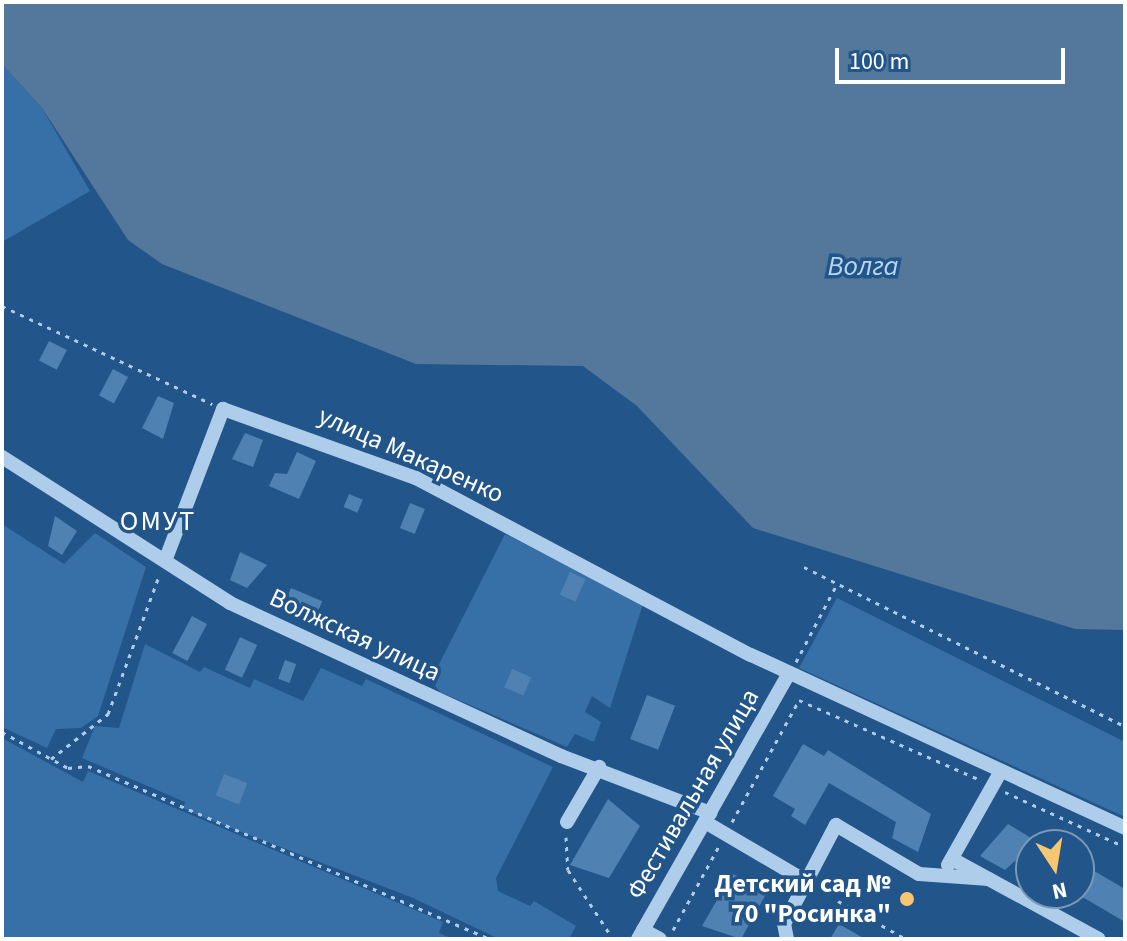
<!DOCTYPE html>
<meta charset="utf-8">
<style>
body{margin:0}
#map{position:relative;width:1127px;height:941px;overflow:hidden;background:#225589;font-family:"Source Sans 3",sans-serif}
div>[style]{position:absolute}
.green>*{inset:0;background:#3670a6}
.water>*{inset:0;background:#54789c}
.building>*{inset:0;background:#4f81b2;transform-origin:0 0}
.path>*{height:3px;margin-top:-1.5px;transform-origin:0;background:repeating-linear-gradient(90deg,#aecdea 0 4px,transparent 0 10px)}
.minor>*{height:14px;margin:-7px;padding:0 7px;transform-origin:7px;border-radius:7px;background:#aecdea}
.dots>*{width:22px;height:22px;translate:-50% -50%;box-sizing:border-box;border:4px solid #225589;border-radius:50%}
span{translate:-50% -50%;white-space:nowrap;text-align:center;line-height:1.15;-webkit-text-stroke:7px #225589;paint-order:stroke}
.street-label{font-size:26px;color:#fff}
.poi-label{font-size:26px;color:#fff;font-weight:700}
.right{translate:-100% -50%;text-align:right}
.water-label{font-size:28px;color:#bad7f1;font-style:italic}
.neighbourhood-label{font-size:28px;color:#fff;letter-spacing:2px}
.frame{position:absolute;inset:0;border:4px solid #fff;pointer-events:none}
.north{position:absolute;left:1015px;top:829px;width:80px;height:80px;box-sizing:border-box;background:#225589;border:2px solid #7a99b8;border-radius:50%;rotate:168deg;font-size:22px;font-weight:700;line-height:32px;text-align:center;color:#fff}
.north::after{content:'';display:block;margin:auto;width:28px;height:36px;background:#f6c770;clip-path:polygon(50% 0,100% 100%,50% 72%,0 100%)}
.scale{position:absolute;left:835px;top:48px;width:230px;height:36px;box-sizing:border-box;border:4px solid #fff;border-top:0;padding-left:10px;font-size:24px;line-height:28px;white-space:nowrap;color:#fff;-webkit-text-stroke:6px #225589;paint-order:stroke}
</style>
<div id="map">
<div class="green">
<div style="clip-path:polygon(2px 64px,42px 108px,90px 191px,2px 242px)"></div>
<div style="clip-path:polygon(2px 524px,64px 564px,95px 533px,146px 567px,98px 716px,81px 728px,56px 729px,47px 748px,2px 727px)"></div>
<div style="clip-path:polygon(505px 534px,643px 604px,610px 708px,592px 696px,585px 712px,601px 722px,594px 742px,575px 734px,567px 747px,440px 692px,431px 680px)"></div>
<div style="clip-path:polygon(837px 598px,1125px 742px,1125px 817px,799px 668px)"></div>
<div style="clip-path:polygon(145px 644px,200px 672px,204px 667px,250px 688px,254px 679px,303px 701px,321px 668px,362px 686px,366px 679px,553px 767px,496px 878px,498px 891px,530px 906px,534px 901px,576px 926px,569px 939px,499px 939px,413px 898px,205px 818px,183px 808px,185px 802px,82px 758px,95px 726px,119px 728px)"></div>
<div style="clip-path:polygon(2px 738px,83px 782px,88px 771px,443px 922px,439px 933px,453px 939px,2px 939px)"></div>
</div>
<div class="water">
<div style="clip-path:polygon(2px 2px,1125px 2px,1125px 630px,1075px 629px,753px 528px,637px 406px,583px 366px,416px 364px,162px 264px,128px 240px,42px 108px,2px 64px)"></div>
</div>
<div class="building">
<div style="left:49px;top:341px;width:20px;height:22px;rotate:27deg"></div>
<div style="left:113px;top:369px;width:17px;height:30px;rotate:28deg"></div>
<div style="clip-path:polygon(158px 396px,174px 403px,163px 439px,142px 428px)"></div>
<div style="clip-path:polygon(245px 433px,263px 440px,253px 467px,232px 459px)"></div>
<div style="clip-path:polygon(297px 452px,316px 461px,299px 499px,269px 486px,275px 473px,287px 474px)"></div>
<div style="left:349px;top:494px;width:15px;height:14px;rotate:23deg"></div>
<div style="left:410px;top:503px;width:16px;height:27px;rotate:22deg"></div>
<div style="clip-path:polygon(55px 516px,77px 531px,62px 555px,48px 546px)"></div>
<div style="clip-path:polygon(240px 552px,267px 565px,247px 588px,230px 580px)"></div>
<div style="left:570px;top:572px;width:17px;height:25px;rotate:24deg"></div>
<div style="left:291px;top:588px;width:34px;height:20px;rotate:23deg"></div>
<div style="left:192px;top:616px;width:17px;height:42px;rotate:28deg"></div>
<div style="left:240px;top:637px;width:19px;height:36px;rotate:25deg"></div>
<div style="left:285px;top:660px;width:12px;height:20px;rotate:20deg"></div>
<div style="left:512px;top:669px;width:21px;height:20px;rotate:23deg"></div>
<div style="left:647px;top:695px;width:30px;height:47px;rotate:21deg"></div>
<div style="clip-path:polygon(803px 744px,824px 756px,828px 750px,931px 814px,918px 852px,892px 838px,896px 822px,829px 783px,805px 825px,791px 816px,795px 809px,773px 796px)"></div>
<div style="left:224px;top:774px;width:25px;height:23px;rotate:21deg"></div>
<div style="clip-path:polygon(608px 799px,640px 826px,609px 878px,570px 865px)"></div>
<div style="clip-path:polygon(1008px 824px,1031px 838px,1031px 867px,1017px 859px,1005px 870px,980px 856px)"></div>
<div style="clip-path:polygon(1079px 862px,1125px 889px,1125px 922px,1079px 895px)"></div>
<div style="clip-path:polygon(732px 874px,770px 887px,741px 939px,702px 926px)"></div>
<div style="clip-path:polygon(839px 924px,865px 939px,830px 939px)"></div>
</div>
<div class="path">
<div style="left:2px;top:306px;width:232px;rotate:25deg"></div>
<div style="left:804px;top:567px;width:358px;rotate:26.4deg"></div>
<div style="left:796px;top:662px;width:88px;rotate:-62.3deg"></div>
<div style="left:2px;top:732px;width:75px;rotate:28.6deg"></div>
<div style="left:68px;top:768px;width:20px;rotate:-6deg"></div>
<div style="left:88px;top:766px;width:438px;rotate:23.3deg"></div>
<div style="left:51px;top:759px;width:73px;rotate:-38.3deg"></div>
<div style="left:108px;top:714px;width:147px;rotate:-69.7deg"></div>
<div style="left:1005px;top:792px;width:132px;rotate:24.6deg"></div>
<div style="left:732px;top:822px;width:139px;rotate:-61.2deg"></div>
<div style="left:799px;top:700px;width:198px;rotate:23.8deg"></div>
<div style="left:566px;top:837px;width:33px;rotate:87deg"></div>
<div style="left:568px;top:870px;width:82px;rotate:56.9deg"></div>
<div style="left:838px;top:901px;width:78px;rotate:29.2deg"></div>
<div style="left:673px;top:930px;width:96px;rotate:-61.3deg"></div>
</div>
<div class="minor">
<div style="left:2px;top:457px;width:271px;rotate:32.6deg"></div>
<div style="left:230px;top:603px;width:365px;rotate:24.8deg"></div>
<div style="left:561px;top:756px;width:160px;rotate:20.9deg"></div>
<div style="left:165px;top:561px;width:163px;rotate:-69.1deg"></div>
<div style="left:223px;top:409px;width:205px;rotate:19.7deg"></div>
<div style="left:416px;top:478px;width:379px;rotate:27.9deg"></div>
<div style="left:751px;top:655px;width:412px;rotate:24.8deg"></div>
<div style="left:567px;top:822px;width:64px;rotate:-59.8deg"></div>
<div style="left:705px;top:822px;width:115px;rotate:30.4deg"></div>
<div style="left:952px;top:859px;width:167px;rotate:28.6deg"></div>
<div style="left:948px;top:865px;width:108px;rotate:-60.6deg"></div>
<div style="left:643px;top:930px;width:19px;rotate:28deg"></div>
<div style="left:638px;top:939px;width:306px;rotate:-60.4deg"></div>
<div style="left:787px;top:939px;width:15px;rotate:-101deg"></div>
<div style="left:784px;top:924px;width:112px;rotate:-62.3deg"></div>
<div style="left:836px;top:825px;width:96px;rotate:30.6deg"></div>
<div style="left:919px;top:874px;width:70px;rotate:4.1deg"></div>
</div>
<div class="dots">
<div style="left:907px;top:899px;background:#f6c770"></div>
</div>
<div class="street-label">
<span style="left:411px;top:455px;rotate:24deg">улица Макаренко</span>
<span style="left:355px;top:635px;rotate:25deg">Волжская улица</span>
<span style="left:693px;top:794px;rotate:-60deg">Фестивальная улица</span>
</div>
<div class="poi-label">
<span class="right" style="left:891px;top:899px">Детский сад №<br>70 "Росинка"</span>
</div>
<div class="water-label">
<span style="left:863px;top:266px">Волга</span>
</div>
<div class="neighbourhood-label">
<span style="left:158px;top:521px">ОМУТ</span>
</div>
<div class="frame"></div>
<div class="north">N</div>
<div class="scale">100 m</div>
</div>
